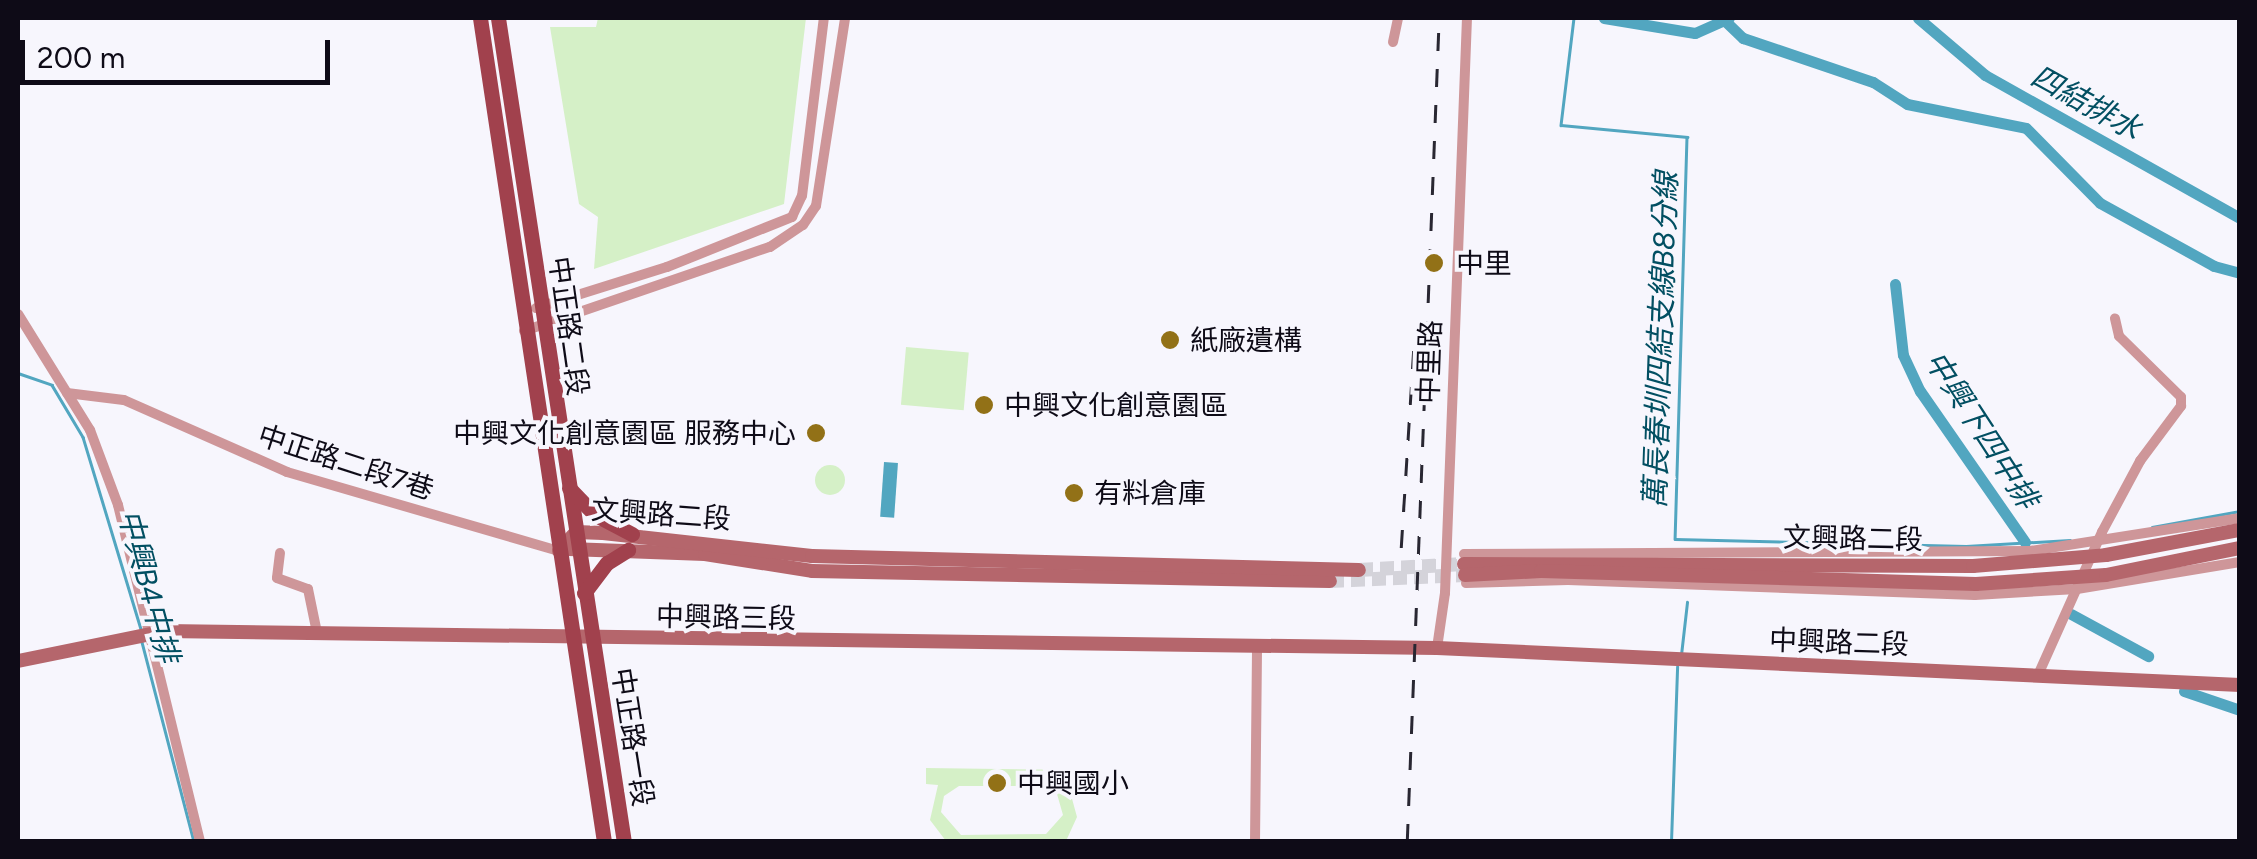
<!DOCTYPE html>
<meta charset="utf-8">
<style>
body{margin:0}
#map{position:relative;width:2257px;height:859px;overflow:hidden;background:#f7f6fd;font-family:Figtree,"Noto Sans TC",sans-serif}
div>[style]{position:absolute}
.green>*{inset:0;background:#d5f0c7;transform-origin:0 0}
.round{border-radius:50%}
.water>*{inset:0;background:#52a6c0;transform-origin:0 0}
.stream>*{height:2.5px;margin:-1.25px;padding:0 1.25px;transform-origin:1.25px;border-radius:1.25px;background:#52a6c0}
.canal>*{height:11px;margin:-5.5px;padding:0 5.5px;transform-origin:5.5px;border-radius:5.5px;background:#52a6c0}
.secondary-tunnel>*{height:14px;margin-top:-7px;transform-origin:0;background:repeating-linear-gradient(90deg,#d4d3da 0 14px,transparent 0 21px)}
.street>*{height:10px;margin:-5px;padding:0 5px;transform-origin:5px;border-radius:5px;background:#ce9699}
.secondary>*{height:14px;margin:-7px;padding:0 7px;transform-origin:7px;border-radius:7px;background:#b5666c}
.primary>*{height:15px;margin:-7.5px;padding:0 7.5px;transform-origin:7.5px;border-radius:7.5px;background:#a1414d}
.rail>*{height:2.5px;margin-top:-1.25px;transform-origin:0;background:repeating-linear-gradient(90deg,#292732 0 18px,transparent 0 36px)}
.dots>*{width:28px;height:28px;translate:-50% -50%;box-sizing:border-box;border:5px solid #f7f6fd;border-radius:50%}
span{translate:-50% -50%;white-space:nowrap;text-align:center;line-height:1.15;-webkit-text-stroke:8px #f7f6fd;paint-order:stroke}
.poi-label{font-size:28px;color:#0e0b17}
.left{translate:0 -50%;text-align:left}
.right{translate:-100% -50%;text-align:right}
.street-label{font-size:28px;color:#0e0b17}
.water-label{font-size:30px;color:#024f62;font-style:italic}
.frame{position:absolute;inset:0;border:20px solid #0e0b17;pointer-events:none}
.scale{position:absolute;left:20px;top:40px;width:310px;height:45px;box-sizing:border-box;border:5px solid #0e0b17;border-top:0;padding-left:12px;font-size:30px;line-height:35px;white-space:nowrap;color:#0e0b17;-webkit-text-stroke:8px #f7f6fd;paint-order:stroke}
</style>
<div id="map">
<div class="green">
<div style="clip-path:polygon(598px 18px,806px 18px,784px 204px,594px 269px,598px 217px,579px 204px,550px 27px,596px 27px)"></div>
<div style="left:906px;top:347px;width:63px;height:58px;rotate:5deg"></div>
<div class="round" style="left:815px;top:465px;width:30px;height:30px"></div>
<div style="clip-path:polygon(evenodd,926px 768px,1085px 770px,1086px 785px,1068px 784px,1077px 817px,1066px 841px,946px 841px,930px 820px,938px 785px,926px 784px,926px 768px,959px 786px,1044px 786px,1057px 794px,1063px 815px,1046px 834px,961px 835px,941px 812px,944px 796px,959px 786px)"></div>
</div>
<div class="water">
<div style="left:884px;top:462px;width:14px;height:55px;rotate:4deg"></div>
</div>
<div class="stream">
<div style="left:1574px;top:18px;width:108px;rotate:96.9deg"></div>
<div style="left:1561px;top:125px;width:127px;rotate:5.4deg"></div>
<div style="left:1687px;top:137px;width:402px;rotate:91.7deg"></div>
<div style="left:1675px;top:539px;width:291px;rotate:1.4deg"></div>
<div style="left:1966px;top:546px;width:104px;rotate:-3.3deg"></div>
<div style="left:18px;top:373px;width:36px;rotate:19deg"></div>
<div style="left:52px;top:385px;width:61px;rotate:59.2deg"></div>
<div style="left:83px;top:437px;width:201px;rotate:73.2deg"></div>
<div style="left:2152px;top:527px;width:89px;rotate:-10.3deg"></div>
<div style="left:142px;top:642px;width:207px;rotate:75.4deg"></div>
<div style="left:1681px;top:655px;width:53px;rotate:-83.5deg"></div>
<div style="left:1671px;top:842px;width:175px;rotate:-88deg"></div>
</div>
<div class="canal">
<div style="left:1604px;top:18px;width:92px;rotate:9.4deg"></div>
<div style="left:1695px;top:33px;width:37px;rotate:-24deg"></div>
<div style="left:1722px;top:18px;width:29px;rotate:44deg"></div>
<div style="left:1743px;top:38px;width:137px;rotate:18.7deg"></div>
<div style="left:1873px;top:82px;width:40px;rotate:32.9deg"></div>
<div style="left:1907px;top:104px;width:121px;rotate:11.4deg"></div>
<div style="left:2026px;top:128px;width:105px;rotate:45.4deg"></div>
<div style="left:2100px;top:203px;width:130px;rotate:28.9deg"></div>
<div style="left:2214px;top:266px;width:27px;rotate:15deg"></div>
<div style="left:1918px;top:18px;width:88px;rotate:40.4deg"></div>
<div style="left:1985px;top:75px;width:292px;rotate:29.3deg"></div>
<div style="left:1895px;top:284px;width:71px;rotate:83.6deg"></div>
<div style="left:1903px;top:355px;width:40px;rotate:65deg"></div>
<div style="left:1920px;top:391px;width:184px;rotate:55.2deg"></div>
<div style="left:2071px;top:614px;width:88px;rotate:28.6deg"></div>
<div style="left:2184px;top:691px;width:59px;rotate:18.7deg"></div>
</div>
<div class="secondary-tunnel">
<div style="left:1359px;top:570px;width:105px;rotate:-3.3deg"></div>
<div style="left:1330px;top:581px;width:135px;rotate:-2.5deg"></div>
</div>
<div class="street">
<div style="left:1393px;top:42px;width:25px;rotate:-78deg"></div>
<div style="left:536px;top:308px;width:137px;rotate:-17.4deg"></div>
<div style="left:667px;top:267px;width:135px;rotate:-21.8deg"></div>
<div style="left:792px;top:217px;width:23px;rotate:-65deg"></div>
<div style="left:802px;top:196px;width:179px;rotate:-83deg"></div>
<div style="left:18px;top:314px;width:137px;rotate:58.2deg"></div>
<div style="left:90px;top:430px;width:80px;rotate:69.5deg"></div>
<div style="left:118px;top:505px;width:347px;rotate:76.3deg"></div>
<div style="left:524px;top:331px;width:260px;rotate:-18.9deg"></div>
<div style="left:770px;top:247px;width:40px;rotate:-34deg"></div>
<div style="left:803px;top:225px;width:23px;rotate:-56deg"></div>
<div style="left:816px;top:206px;width:190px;rotate:-81.2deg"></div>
<div style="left:67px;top:393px;width:57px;rotate:7deg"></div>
<div style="left:124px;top:400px;width:178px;rotate:23.8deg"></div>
<div style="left:287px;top:472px;width:283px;rotate:16.2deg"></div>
<div style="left:280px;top:553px;width:25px;rotate:97deg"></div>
<div style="left:277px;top:578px;width:33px;rotate:20deg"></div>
<div style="left:308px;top:589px;width:45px;rotate:78.4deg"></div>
<div style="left:1464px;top:554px;width:566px;rotate:-0.3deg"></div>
<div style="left:2030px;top:551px;width:213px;rotate:-8.9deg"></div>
<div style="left:1466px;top:583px;width:102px;rotate:-1.7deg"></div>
<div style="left:1568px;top:580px;width:407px;rotate:2.1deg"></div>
<div style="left:1975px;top:595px;width:102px;rotate:-3.4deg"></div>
<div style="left:2077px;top:589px;width:165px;rotate:-9.4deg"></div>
<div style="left:1437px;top:648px;width:56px;rotate:-81.7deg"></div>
<div style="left:1445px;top:593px;width:575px;rotate:-87.81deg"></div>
<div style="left:2038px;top:675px;width:157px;rotate:-65.9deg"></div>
<div style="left:2102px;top:532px;width:81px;rotate:-61.8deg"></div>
<div style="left:2140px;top:461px;width:69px;rotate:-53.3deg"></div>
<div style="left:2181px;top:406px;width:9px;rotate:-90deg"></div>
<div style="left:2181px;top:397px;width:87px;rotate:-135.5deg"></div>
<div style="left:2119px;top:336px;width:18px;rotate:-103deg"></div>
<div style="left:1255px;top:842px;width:194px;rotate:-89.4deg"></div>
</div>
<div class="secondary">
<div style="left:569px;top:549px;width:136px;rotate:2.1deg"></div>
<div style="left:705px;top:554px;width:108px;rotate:9deg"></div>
<div style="left:812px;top:571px;width:518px;rotate:1.11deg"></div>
<div style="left:559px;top:551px;width:25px;rotate:-48deg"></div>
<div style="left:576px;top:532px;width:27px;rotate:2deg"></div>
<div style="left:603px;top:533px;width:210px;rotate:6.3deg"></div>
<div style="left:812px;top:556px;width:547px;rotate:1.47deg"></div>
<div style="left:1464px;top:564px;width:509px;rotate:0.23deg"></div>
<div style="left:1973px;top:566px;width:133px;rotate:-4.7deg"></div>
<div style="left:2106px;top:555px;width:136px;rotate:-10.6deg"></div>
<div style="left:1465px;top:575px;width:76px;rotate:-3deg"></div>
<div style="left:1541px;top:571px;width:435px;rotate:1.7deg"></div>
<div style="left:1976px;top:584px;width:130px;rotate:-4deg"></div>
<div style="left:2106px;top:575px;width:137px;rotate:-11.4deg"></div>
<div style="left:18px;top:661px;width:150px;rotate:-11.5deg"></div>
<div style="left:165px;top:631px;width:1272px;rotate:0.77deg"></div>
<div style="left:1437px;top:648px;width:804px;rotate:2.64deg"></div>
</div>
<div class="primary">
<div style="left:480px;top:18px;width:833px;rotate:81.44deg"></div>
<div style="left:498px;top:18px;width:834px;rotate:81.31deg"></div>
<div style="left:569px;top:488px;width:36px;rotate:46deg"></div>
<div style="left:594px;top:514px;width:43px;rotate:27.8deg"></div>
<div style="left:584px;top:593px;width:38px;rotate:-53deg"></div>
<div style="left:607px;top:563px;width:25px;rotate:-32deg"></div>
</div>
<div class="rail">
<div style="left:1401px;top:548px;width:204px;rotate:-86.4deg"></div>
<div style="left:1407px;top:842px;width:825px;rotate:-87.78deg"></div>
</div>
<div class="dots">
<div style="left:1434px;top:263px;background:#927117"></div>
<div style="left:1170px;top:340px;background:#927117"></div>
<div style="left:984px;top:405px;background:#927117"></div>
<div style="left:816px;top:433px;background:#927117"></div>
<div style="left:1074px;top:493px;background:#927117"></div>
<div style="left:997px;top:783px;background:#927117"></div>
</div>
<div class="poi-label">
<span class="left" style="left:1456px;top:263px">中里</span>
<span class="left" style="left:1190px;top:340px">紙廠遺構</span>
<span class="left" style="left:1004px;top:405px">中興文化創意園區</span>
<span class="right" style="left:796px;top:433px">中興文化創意園區 服務中心</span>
<span class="left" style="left:1094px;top:493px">有料倉庫</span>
<span class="left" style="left:1017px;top:783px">中興國小</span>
</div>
<div class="street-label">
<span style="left:569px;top:326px;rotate:82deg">中正路二段</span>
<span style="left:1429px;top:362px;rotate:-88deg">中里路</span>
<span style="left:346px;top:462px;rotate:18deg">中正路二段7巷</span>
<span style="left:661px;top:514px;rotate:4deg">文興路二段</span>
<span style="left:1853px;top:538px;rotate:1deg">文興路二段</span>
<span style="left:726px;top:617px;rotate:1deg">中興路三段</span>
<span style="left:1839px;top:642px;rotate:2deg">中興路二段</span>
<span style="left:633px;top:737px;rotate:81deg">中正路一段</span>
</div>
<div class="water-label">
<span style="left:2086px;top:103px;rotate:29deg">四結排水</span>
<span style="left:1661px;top:340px;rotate:-88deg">萬長春圳四結支線B8分線</span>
<span style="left:1981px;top:430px;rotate:57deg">中興下四中排</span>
<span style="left:148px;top:586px;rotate:75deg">中興B4中排</span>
</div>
<div class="frame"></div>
<div class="scale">200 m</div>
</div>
